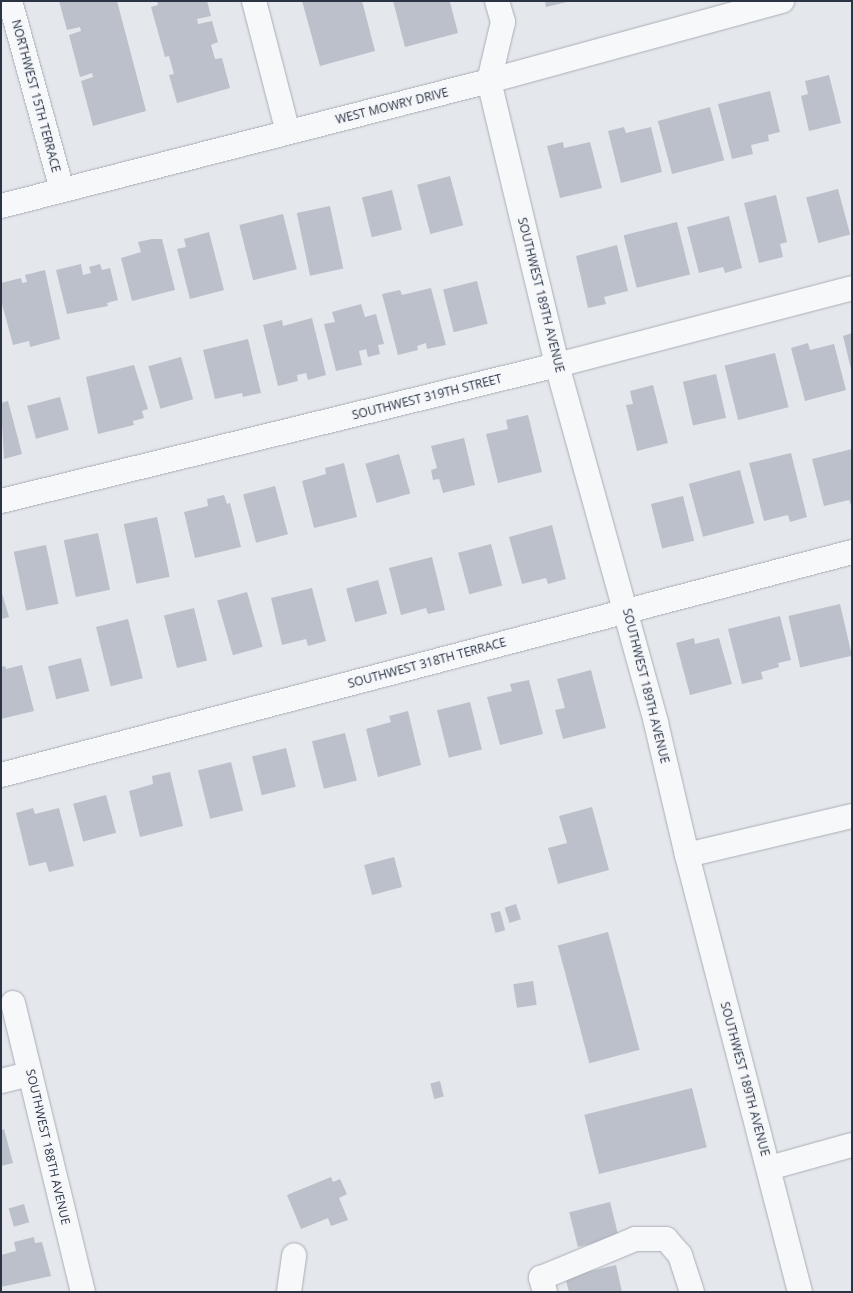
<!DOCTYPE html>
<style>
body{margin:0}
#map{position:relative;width:853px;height:1293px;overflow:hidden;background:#e4e7ec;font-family:"Open Sans",sans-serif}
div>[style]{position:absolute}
.building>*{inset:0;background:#bbc0ca;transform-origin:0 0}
.roads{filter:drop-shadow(0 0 1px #a9aeb7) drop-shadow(0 0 1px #a9aeb7)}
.minor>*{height:24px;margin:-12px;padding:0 12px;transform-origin:12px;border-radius:12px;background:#f7f8fa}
span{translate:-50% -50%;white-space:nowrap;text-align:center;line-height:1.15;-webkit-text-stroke:4px #f4f6f9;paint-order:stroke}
.street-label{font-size:12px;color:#2b3445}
.frame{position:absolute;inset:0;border:2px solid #2b3445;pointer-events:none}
</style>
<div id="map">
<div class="building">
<div style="clip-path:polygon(59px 1px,117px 1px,146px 111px,93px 126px,81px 81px,93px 77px,92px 73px,80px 77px,69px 35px,81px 31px,80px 27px,67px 30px)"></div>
<div style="clip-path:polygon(157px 1px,207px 1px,211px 16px,197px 19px,198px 24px,212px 21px,218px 42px,211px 45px,215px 59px,222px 58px,230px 88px,177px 103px,169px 75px,174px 74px,169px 56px,165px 57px,151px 7px,158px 5px)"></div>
<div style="clip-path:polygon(302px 1px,362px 1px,375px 51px,320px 66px)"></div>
<div style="clip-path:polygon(393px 1px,450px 2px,458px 33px,405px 47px)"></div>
<div style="clip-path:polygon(545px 1px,567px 1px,567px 2px,546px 7px)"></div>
<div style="clip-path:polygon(829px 75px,841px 123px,809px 131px,801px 96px,808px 94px,805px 81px)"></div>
<div style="clip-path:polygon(770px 91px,780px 132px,768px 135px,769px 141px,751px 145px,753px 154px,732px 159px,718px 104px)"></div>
<div style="left:710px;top:107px;width:55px;height:54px;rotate:75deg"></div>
<div style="clip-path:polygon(624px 127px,626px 133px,651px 127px,662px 172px,621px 183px,608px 131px)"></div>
<div style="clip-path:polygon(563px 142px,564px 148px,590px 142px,602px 188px,560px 198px,547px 146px)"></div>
<div style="left:450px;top:176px;width:51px;height:34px;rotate:75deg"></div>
<div style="left:838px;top:189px;width:47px;height:33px;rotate:75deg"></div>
<div style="left:392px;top:190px;width:41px;height:31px;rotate:76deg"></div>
<div style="clip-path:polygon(776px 195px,787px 242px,780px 244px,783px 257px,759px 263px,744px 203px)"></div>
<div style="left:330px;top:206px;width:64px;height:34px;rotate:78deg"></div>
<div style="left:283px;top:214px;width:57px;height:45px;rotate:76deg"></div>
<div style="clip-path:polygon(729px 216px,742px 268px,725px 273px,723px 267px,699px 273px,687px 227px)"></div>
<div style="left:677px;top:222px;width:54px;height:55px;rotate:76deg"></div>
<div style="clip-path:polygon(209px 232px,224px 290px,190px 299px,177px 249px,186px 247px,184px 239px)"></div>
<div style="clip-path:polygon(152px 239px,162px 239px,175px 290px,132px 301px,121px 258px,141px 252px,138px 242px)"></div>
<div style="clip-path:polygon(617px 245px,628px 291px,604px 297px,606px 304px,588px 308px,576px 256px)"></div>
<div style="clip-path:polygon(81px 264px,83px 275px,91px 273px,89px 267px,100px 264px,102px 270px,110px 268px,118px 300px,107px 303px,108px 306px,67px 314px,56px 270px)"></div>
<div style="clip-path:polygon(45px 270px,60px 339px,30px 347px,29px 341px,13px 345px,1px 300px,1px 283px,21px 278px,22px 283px,27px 282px,25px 275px)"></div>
<div style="left:477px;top:281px;width:44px;height:35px;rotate:76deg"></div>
<div style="clip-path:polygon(431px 288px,446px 345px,427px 349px,426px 343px,417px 346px,418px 350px,398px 355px,382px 294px,400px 290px,402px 295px)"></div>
<div style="clip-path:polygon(361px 304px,365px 317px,376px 314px,384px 344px,378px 345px,380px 354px,368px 357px,366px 349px,359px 351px,362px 365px,336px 371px,324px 324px,335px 322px,332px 312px)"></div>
<div style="clip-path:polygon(312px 318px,326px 375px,308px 380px,306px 373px,297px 375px,298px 381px,278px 386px,263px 325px,282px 320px,283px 326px)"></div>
<div style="clip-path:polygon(852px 333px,852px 368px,851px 369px,843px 336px)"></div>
<div style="clip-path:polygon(248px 339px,261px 393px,243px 397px,242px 393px,215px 399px,203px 350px)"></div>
<div style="clip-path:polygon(808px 343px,810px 350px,834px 344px,846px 390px,805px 401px,791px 348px)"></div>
<div style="left:775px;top:353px;width:56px;height:52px;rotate:76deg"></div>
<div style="left:181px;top:357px;width:44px;height:34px;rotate:74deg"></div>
<div style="clip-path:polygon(134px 365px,148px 409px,142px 411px,144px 418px,133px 421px,134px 425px,98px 434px,86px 377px)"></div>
<div style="left:716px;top:374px;width:45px;height:34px;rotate:77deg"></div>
<div style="clip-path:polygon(653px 385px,668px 443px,637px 451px,626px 405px,633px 404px,630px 391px)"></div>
<div style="left:60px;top:397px;width:34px;height:34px;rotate:75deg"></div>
<div style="clip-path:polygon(8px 401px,22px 454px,4px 459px,1px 403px)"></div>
<div style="clip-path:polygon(528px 415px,542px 472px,498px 483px,486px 434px,508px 429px,506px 420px)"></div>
<div style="clip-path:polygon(464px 438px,475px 485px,443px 493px,439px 479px,433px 480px,431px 470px,437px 468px,431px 446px)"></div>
<div style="clip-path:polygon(852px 449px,852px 508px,849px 500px,824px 506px,812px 459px)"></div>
<div style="clip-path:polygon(791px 453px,807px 517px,790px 522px,788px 515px,764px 521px,749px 463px)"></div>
<div style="left:399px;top:454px;width:41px;height:35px;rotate:74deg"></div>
<div style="clip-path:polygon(344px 463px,357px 517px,314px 528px,302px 481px,326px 474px,325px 468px)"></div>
<div style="left:740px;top:470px;width:55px;height:53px;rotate:75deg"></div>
<div style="left:275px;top:486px;width:50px;height:33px;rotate:75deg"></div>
<div style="clip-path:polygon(224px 495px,227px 504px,230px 503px,241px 547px,195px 558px,184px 512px,208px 506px,207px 499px)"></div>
<div style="left:683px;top:496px;width:46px;height:33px;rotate:76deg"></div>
<div style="left:157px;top:517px;width:61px;height:34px;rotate:78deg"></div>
<div style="clip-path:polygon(552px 525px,566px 579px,548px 584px,546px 578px,522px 584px,509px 537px)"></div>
<div style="left:98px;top:533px;width:58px;height:35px;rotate:78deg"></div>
<div style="left:491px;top:544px;width:43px;height:34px;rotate:75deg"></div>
<div style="left:46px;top:545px;width:60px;height:33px;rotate:78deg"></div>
<div style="clip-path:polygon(432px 557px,445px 610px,428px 614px,426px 608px,401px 615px,389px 568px)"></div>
<div style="left:378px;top:580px;width:35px;height:33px;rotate:75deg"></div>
<div style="clip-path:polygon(312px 588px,326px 641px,308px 646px,306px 639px,282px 645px,271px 598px)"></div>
<div style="clip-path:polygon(1px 590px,9px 617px,1px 619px)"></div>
<div style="left:247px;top:592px;width:57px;height:31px;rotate:74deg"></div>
<div style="left:840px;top:604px;width:53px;height:53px;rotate:77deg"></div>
<div style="left:194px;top:608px;width:54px;height:31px;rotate:76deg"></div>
<div style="clip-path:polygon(780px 616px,791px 660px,778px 663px,779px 667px,761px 672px,763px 679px,742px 684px,728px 629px)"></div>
<div style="left:128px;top:619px;width:61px;height:33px;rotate:76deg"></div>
<div style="clip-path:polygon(694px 638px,695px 644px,719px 638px,732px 684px,690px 695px,676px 643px)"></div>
<div style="left:81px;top:658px;width:34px;height:34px;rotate:76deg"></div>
<div style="clip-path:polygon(22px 665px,34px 711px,1px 719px,1px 667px,5px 666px,6px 669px)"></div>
<div style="clip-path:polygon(591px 670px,606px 728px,563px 739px,555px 710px,565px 708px,557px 679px)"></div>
<div style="clip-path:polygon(529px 680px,543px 734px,500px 745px,487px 697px,512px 691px,510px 684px)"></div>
<div style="left:470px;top:702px;width:49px;height:34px;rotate:76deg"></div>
<div style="clip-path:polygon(408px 711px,421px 765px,378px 777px,366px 729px,391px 722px,389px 716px)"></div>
<div style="left:345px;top:733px;width:49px;height:34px;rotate:76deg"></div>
<div style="left:286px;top:748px;width:40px;height:35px;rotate:76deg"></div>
<div style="left:231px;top:762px;width:50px;height:34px;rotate:76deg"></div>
<div style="clip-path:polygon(170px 772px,183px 826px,140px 837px,129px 791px,153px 784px,152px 776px)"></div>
<div style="left:106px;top:795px;width:39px;height:34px;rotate:75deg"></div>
<div style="clip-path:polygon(592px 807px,609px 870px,558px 884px,548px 848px,567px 843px,559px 816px)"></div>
<div style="clip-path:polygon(33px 808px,35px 814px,59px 808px,74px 866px,49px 872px,46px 862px,29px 866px,16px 813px)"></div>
<div style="left:394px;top:857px;width:31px;height:31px;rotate:75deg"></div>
<div style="left:516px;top:904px;width:16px;height:12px;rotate:72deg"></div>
<div style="left:500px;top:911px;width:20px;height:10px;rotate:75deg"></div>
<div style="left:608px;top:932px;width:122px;height:52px;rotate:75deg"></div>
<div style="left:533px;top:981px;width:24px;height:20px;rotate:81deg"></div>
<div style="left:440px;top:1081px;width:16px;height:10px;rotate:76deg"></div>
<div style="left:692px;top:1088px;width:61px;height:111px;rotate:76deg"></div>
<div style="clip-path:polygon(4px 1129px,13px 1163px,1px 1166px,1px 1130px)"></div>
<div style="clip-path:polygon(331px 1177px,333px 1182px,340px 1179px,347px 1194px,339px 1198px,348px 1220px,331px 1226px,328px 1218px,301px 1229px,287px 1195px)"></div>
<div style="left:610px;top:1202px;width:36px;height:42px;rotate:76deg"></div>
<div style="left:24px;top:1204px;width:19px;height:16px;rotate:74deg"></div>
<div style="clip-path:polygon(34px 1237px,35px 1243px,42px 1242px,51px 1276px,1px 1287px,1px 1255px,16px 1251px,14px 1242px)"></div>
<div style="clip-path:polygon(616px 1265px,622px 1292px,569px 1292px,565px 1277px)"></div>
</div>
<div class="roads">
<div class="minor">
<div style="left:10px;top:1px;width:196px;rotate:74.6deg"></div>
<div style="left:254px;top:1px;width:135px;rotate:75.5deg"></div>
<div style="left:497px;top:1px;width:22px;rotate:74deg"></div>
<div style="left:503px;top:22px;width:61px;rotate:103.3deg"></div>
<div style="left:489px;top:81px;width:292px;rotate:76.5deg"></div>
<div style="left:557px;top:365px;width:371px;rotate:74.5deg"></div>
<div style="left:656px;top:723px;width:136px;rotate:76.8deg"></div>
<div style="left:687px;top:855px;width:451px;rotate:75.5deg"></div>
<div style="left:1px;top:206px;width:504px;rotate:-14.37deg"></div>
<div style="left:489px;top:81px;width:304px;rotate:-15.3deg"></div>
<div style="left:1px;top:501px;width:572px;rotate:-13.74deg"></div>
<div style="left:557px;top:365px;width:305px;rotate:-14.6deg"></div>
<div style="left:1px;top:775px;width:880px;rotate:-14.68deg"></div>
<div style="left:687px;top:855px;width:170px;rotate:-13.3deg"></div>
<div style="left:13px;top:1003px;width:297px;rotate:76.4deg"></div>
<div style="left:1px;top:1081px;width:30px;rotate:-14deg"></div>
<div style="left:769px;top:1168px;width:86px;rotate:-15.5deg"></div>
<div style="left:289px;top:1292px;width:37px;rotate:-82deg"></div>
<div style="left:545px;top:1292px;width:15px;rotate:-106deg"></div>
<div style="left:541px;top:1278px;width:102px;rotate:-22.5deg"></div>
<div style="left:635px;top:1239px;width:31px"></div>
<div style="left:666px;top:1239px;width:21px;rotate:49deg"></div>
<div style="left:680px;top:1255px;width:39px;rotate:72deg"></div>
</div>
</div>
<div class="street-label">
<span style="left:36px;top:96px;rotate:75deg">NORTHWEST 15TH TERRACE</span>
<span style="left:392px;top:106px;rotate:-14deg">WEST MOWRY DRIVE</span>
<span style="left:541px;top:295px;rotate:76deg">SOUTHWEST 189TH AVENUE</span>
<span style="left:427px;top:397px;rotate:-14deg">SOUTHWEST 319TH STREET</span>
<span style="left:427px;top:663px;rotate:-15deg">SOUTHWEST 318TH TERRACE</span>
<span style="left:646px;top:686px;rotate:76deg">SOUTHWEST 189TH AVENUE</span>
<span style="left:745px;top:1079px;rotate:75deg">SOUTHWEST 189TH AVENUE</span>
<span style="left:48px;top:1147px;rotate:77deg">SOUTHWEST 188TH AVENUE</span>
</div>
<div class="frame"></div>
</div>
